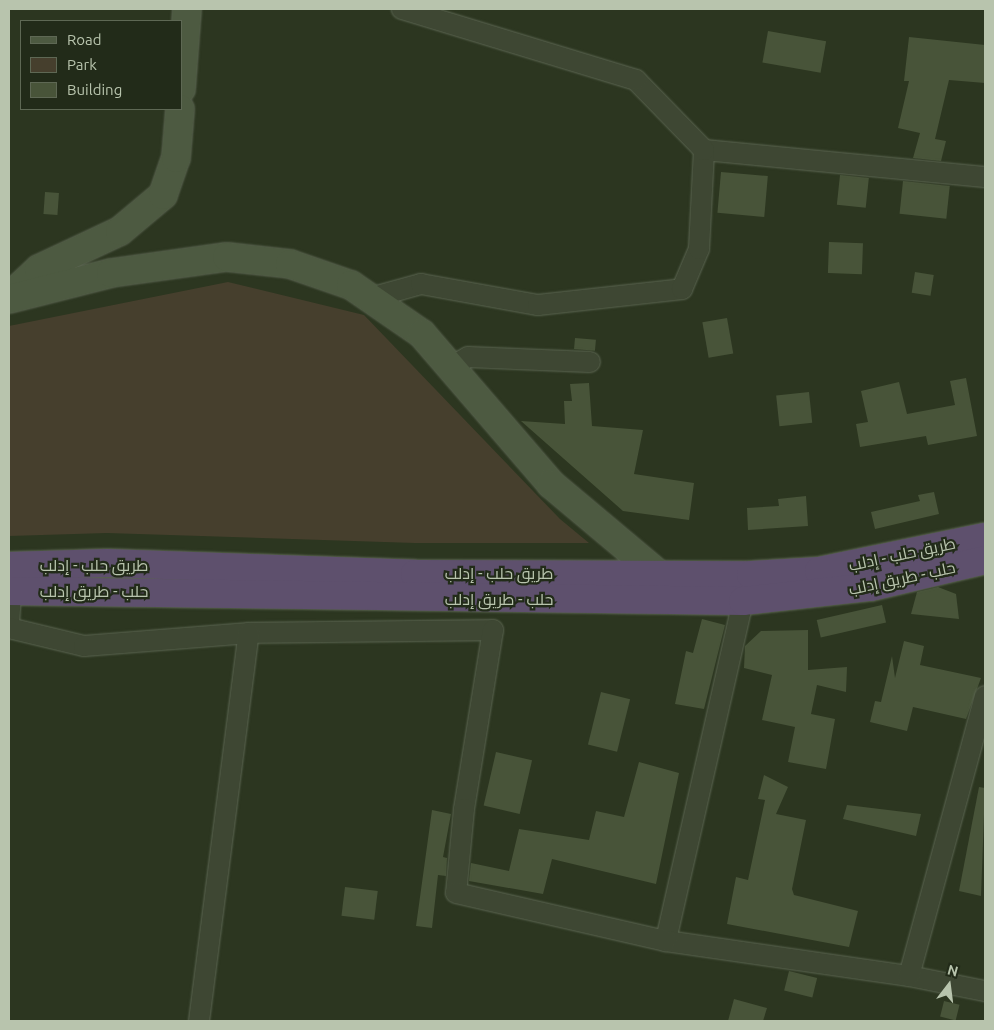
<!DOCTYPE html>
<meta charset="utf-8">
<style>
body{margin:0}
#map{position:relative;width:994px;height:1030px;overflow:hidden;background:#2c3620;font-family:Ubuntu,Cairo,sans-serif}
div>[style]{position:absolute}
.green>*{inset:0;background:#463f2d}
.building>*{inset:0;background:#485439;transform-origin:0 0}
.roads{filter:drop-shadow(0 0 1px #5b6551) drop-shadow(0 0 1px #5b6551)}
.street>*{height:20px;margin:-10px;padding:0 10px;transform-origin:10px;border-radius:10px;background:#3e4733}
.secondary>*{height:28px;margin:-14px;padding:0 14px;transform-origin:14px;border-radius:14px;background:#4d5a41}
.highway>*{height:28px;margin:-14px;padding:0 14px;transform-origin:14px;border-radius:14px;background:#5e506d}
span{translate:-50% -50%;white-space:nowrap;text-align:center;line-height:1.15;-webkit-text-stroke:4.5px #222b19;paint-order:stroke}
.street-label{font-size:16px;color:#b8c4ad}
.frame{position:absolute;inset:0;border:10px solid #b8c4ad;pointer-events:none}
.legend{position:absolute;left:20px;top:20px;width:162px;height:90px;box-sizing:border-box;background:#222b19;border:1px solid #5e6854;margin:0;padding:6px 9px;list-style:none;font-size:15px;color:#b8c4ad}
.legend li{display:flex;align-items:center;gap:10px;height:25px}
.legend b{width:25px;border:1px solid #5e6854}
.north{position:absolute;left:924px;top:960px;width:50px;height:50px;-webkit-text-stroke:4px #222b19;paint-order:stroke;rotate:15deg;font-size:14px;font-weight:700;line-height:20px;text-align:center;color:#b8c4ad}
.north::after{content:'';display:block;margin:auto;width:18px;height:22px;background:#b8c4ad;clip-path:polygon(50% 0,100% 100%,50% 72%,0 100%)}
</style>
<div id="map">
<div class="green">
<div style="clip-path:polygon(228px 282px,364px 315px,560px 519px,589px 543px,415px 543px,107px 533px,9px 536px,9px 326px)"></div>
</div>
<div class="building">
<div style="left:768px;top:31px;width:59px;height:32px;rotate:10deg"></div>
<div style="clip-path:polygon(909px 37px,985px 45px,985px 83px,949px 80px,935px 139px,946px 141px,941px 161px,913px 158px,920px 133px,898px 128px,909px 81px,904px 81px)"></div>
<div style="left:721px;top:172px;width:47px;height:41px;rotate:5deg"></div>
<div style="left:840px;top:175px;width:29px;height:30px;rotate:6deg"></div>
<div style="left:903px;top:181px;width:47px;height:33px;rotate:6deg"></div>
<div style="left:45px;top:192px;width:14px;height:22px;rotate:4deg"></div>
<div style="left:829px;top:242px;width:34px;height:31px;rotate:2deg"></div>
<div style="left:915px;top:272px;width:19px;height:21px;rotate:9deg"></div>
<div style="left:727px;top:318px;width:36px;height:25px;rotate:80deg"></div>
<div style="left:575px;top:338px;width:21px;height:11px;rotate:5deg"></div>
<div style="clip-path:polygon(966px 378px,977px 436px,928px 445px,926px 436px,860px 447px,856px 424px,868px 422px,861px 391px,899px 382px,907px 414px,955px 405px,950px 381px)"></div>
<div style="clip-path:polygon(589px 383px,592px 426px,643px 430px,634px 474px,694px 483px,689px 520px,623px 511px,521px 421px,565px 424px,564px 401px,572px 401px,570px 384px)"></div>
<div style="left:809px;top:392px;width:31px;height:33px;rotate:84deg"></div>
<div style="clip-path:polygon(934px 492px,939px 514px,875px 529px,871px 512px,920px 501px,918px 495px)"></div>
<div style="clip-path:polygon(806px 496px,808px 526px,748px 530px,747px 508px,779px 506px,778px 499px)"></div>
<div style="clip-path:polygon(938px 587px,956px 594px,959px 619px,911px 614px,917px 592px)"></div>
<div style="left:882px;top:605px;width:18px;height:67px;rotate:77deg"></div>
<div style="clip-path:polygon(702px 619px,725px 625px,704px 709px,675px 704px,686px 651px,693px 653px)"></div>
<div style="clip-path:polygon(808px 630px,808px 670px,847px 667px,846px 692px,817px 685px,811px 714px,835px 719px,826px 769px,788px 762px,795px 727px,762px 720px,772px 675px,744px 668px,745px 646px,761px 631px)"></div>
<div style="clip-path:polygon(904px 641px,924px 646px,920px 665px,981px 678px,966px 719px,913px 707px,907px 731px,870px 722px,875px 701px,881px 702px,892px 656px,895px 678px)"></div>
<div style="left:601px;top:692px;width:30px;height:54px;rotate:14deg"></div>
<div style="left:496px;top:752px;width:37px;height:55px;rotate:13deg"></div>
<div style="clip-path:polygon(639px 762px,679px 773px,656px 884px,552px 859px,543px 894px,469px 881px,471px 863px,509px 871px,519px 829px,589px 840px,596px 811px,624px 817px)"></div>
<div style="clip-path:polygon(764px 775px,788px 787px,776px 814px,806px 820px,792px 889px,794px 895px,858px 911px,849px 947px,727px 924px,736px 877px,748px 880px,765px 800px,758px 799px)"></div>
<div style="clip-path:polygon(979px 787px,985px 788px,981px 896px,959px 891px)"></div>
<div style="clip-path:polygon(847px 805px,921px 814px,916px 836px,843px 819px)"></div>
<div style="clip-path:polygon(432px 810px,451px 814px,443px 857px,447px 858px,446px 876px,438px 875px,432px 928px,416px 926px)"></div>
<div style="left:345px;top:887px;width:33px;height:29px;rotate:7deg"></div>
<div style="left:789px;top:971px;width:29px;height:20px;rotate:14deg"></div>
<div style="clip-path:polygon(734px 999px,767px 1008px,763px 1021px,728px 1021px)"></div>
<div style="left:944px;top:1001px;width:16px;height:16px;rotate:14deg"></div>
</div>
<div class="roads">
<div class="street">
<div style="left:704px;top:150px;width:282px;rotate:5.5deg"></div>
<div style="left:374px;top:297px;width:49px;rotate:-15.5deg"></div>
<div style="left:421px;top:284px;width:119px;rotate:10.2deg"></div>
<div style="left:538px;top:305px;width:145px;rotate:-6.3deg"></div>
<div style="left:682px;top:289px;width:43px;rotate:-67deg"></div>
<div style="left:699px;top:249px;width:99px;rotate:-87.1deg"></div>
<div style="left:704px;top:150px;width:98px;rotate:-134.2deg"></div>
<div style="left:636px;top:80px;width:245px;rotate:-163.1deg"></div>
<div style="left:452px;top:366px;width:18px;rotate:-29deg"></div>
<div style="left:468px;top:357px;width:122px;rotate:2.3deg"></div>
<div style="left:743px;top:601px;width:349px;rotate:102.8deg"></div>
<div style="left:666px;top:941px;width:246px;rotate:8.2deg"></div>
<div style="left:909px;top:976px;width:77px;rotate:11.2deg"></div>
<div style="left:9px;top:623px;width:32px;rotate:-86deg"></div>
<div style="left:9px;top:628px;width:77px;rotate:13.5deg"></div>
<div style="left:84px;top:646px;width:166px;rotate:-4.5deg"></div>
<div style="left:249px;top:633px;width:244px;rotate:-0.7deg"></div>
<div style="left:493px;top:630px;width:181px;rotate:99.2deg"></div>
<div style="left:464px;top:809px;width:84px;rotate:95.4deg"></div>
<div style="left:456px;top:893px;width:215px;rotate:12.9deg"></div>
<div style="left:909px;top:976px;width:290px;rotate:-74.8deg"></div>
<div style="left:199px;top:1021px;width:391px;rotate:-82.7deg"></div>
</div>
<div class="secondary">
<div style="left:181px;top:89px;width:80px;rotate:-85.7deg"></div>
<div style="left:9px;top:297px;width:41px;rotate:-43deg"></div>
<div style="left:39px;top:269px;width:89px;rotate:-25.1deg"></div>
<div style="left:120px;top:231px;width:56px;rotate:-39.9deg"></div>
<div style="left:163px;top:195px;width:39px;rotate:-71deg"></div>
<div style="left:176px;top:158px;width:49px;rotate:-85.3deg"></div>
<div style="left:9px;top:299px;width:105px;rotate:-14.3deg"></div>
<div style="left:111px;top:273px;width:117px;rotate:-7.9deg"></div>
<div style="left:227px;top:257px;width:63px;rotate:6.3deg"></div>
<div style="left:290px;top:264px;width:65px;rotate:19deg"></div>
<div style="left:351px;top:285px;width:86px;rotate:34.6deg"></div>
<div style="left:422px;top:334px;width:198px;rotate:49.3deg"></div>
<div style="left:551px;top:484px;width:138px;rotate:40deg"></div>
</div>
<div class="highway">
<div style="left:9px;top:566px;width:98px;rotate:-1.8deg"></div>
<div style="left:107px;top:563px;width:308px;rotate:2deg"></div>
<div style="left:415px;top:574px;width:336px;rotate:0.2deg"></div>
<div style="left:751px;top:575px;width:68px;rotate:-3.4deg"></div>
<div style="left:819px;top:571px;width:169px;rotate:-11.6deg"></div>
<div style="left:9px;top:591px;width:734px;rotate:0.78deg"></div>
<div style="left:743px;top:601px;width:128px;rotate:-6.3deg"></div>
<div style="left:870px;top:587px;width:118px;rotate:-13.2deg"></div>
</div>
</div>
<div class="street-label">
<span style="left:902px;top:554px;rotate:-12deg">طريق حلب - إدلب</span>
<span style="left:94px;top:565px">طريق حلب - إدلب</span>
<span style="left:499px;top:573px">طريق حلب - إدلب</span>
<span style="left:902px;top:578px;rotate:-12deg">حلب - طريق إدلب</span>
<span style="left:94px;top:591px">حلب - طريق إدلب</span>
<span style="left:499px;top:599px">حلب - طريق إدلب</span>
</div>
<div class="frame"></div>
<ul class="legend">
<li><b style="height:6px;background:#4d5a41"></b>Road</li>
<li><b style="height:14px;background:#463f2d"></b>Park</li>
<li><b style="height:14px;background:#485439"></b>Building</li>
</ul>
<div class="north">N</div>
</div>
